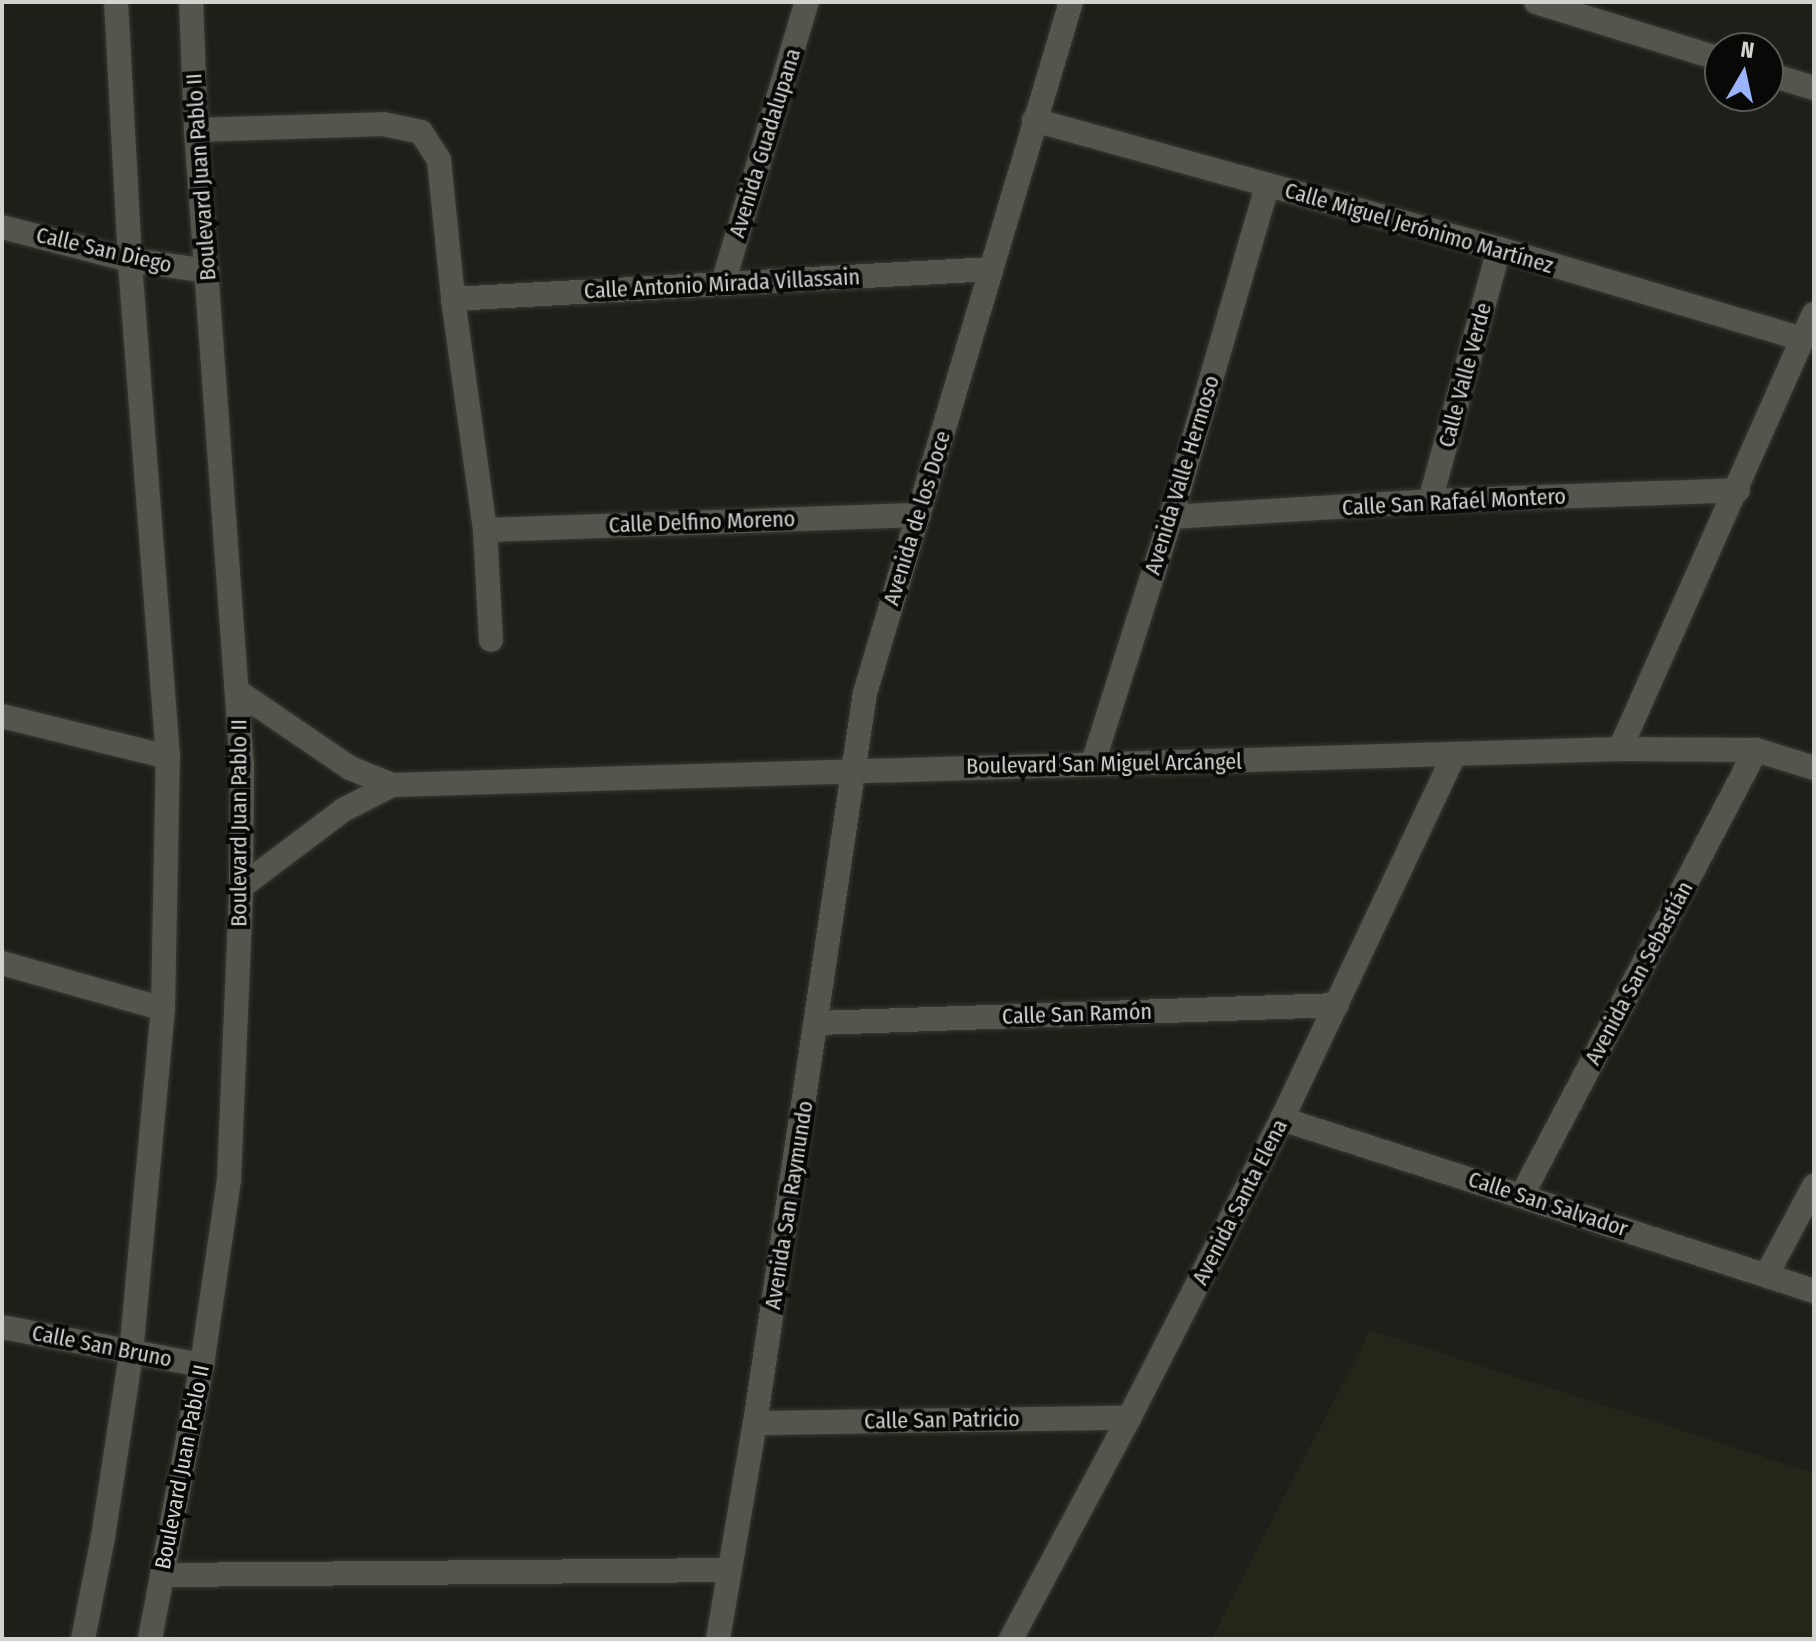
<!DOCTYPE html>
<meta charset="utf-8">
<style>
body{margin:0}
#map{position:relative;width:1816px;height:1641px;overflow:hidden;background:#1d1f18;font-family:"Fira Sans Condensed",sans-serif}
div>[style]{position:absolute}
.built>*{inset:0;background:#232619}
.roads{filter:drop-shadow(0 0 2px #383934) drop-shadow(0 0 2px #383934)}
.street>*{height:24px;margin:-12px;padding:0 12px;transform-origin:12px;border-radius:12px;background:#54564d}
.secondary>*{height:24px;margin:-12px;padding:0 12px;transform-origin:12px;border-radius:12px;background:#54564d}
span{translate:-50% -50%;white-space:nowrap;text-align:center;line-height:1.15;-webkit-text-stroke:8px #080906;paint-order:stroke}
.street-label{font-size:22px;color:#d1d3ce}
.frame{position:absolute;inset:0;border:4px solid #d1d3ce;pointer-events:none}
.north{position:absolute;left:1704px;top:32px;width:80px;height:80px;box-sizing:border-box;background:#080906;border:2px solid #585a56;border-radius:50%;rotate:9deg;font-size:22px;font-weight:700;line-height:32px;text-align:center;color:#d1d3ce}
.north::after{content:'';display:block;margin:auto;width:28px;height:36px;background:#9bb4fd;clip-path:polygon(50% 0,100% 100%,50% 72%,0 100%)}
</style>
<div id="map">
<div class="built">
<div style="clip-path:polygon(1370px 1330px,1814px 1473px,1814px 1639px,1211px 1639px)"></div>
</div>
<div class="roads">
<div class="street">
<div style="left:1536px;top:2px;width:193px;rotate:17.2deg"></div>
<div style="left:1768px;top:74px;width:48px;rotate:16.9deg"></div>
<div style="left:1034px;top:120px;width:483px;rotate:15.5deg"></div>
<div style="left:1499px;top:249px;width:316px;rotate:16.5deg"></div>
<div style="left:196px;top:130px;width:187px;rotate:-1.8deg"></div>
<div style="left:383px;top:124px;width:39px;rotate:12deg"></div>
<div style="left:421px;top:132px;width:33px;rotate:57deg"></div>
<div style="left:439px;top:160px;width:140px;rotate:84.2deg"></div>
<div style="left:453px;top:299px;width:233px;rotate:82.1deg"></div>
<div style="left:485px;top:530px;width:110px;rotate:86.9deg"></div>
<div style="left:2px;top:227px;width:132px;rotate:14.5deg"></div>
<div style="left:130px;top:260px;width:78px;rotate:8.1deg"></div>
<div style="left:723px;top:283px;width:293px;rotate:-73.4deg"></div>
<div style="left:453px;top:299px;width:539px;rotate:-3.19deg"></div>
<div style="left:1430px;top:501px;width:261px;rotate:-74.7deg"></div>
<div style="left:1171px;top:517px;width:259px;rotate:-3.5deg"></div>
<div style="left:1430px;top:501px;width:308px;rotate:-2deg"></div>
<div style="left:485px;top:530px;width:434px;rotate:-2deg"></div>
<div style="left:237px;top:691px;width:137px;rotate:34.3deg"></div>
<div style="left:350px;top:768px;width:45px;rotate:22deg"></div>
<div style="left:392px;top:785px;width:1229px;rotate:-1.68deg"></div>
<div style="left:1620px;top:749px;width:136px;rotate:0.4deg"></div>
<div style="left:1756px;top:750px;width:61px;rotate:17.2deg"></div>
<div style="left:2px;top:716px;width:171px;rotate:13.9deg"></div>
<div style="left:1620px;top:749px;width:476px;rotate:-66deg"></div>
<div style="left:1093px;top:763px;width:258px;rotate:-72.4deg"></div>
<div style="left:1171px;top:517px;width:345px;rotate:-73.8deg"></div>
<div style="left:241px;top:887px;width:128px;rotate:-37deg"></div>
<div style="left:343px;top:810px;width:55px;rotate:-27deg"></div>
<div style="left:2px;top:963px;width:167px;rotate:15.9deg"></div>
<div style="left:817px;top:1023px;width:520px;rotate:-1.98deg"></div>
<div style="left:1282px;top:1119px;width:559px;rotate:17.92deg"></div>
<div style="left:1522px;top:1195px;width:503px;rotate:-62.26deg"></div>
<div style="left:1767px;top:1274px;width:100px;rotate:-61.9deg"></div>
<div style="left:2px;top:1327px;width:204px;rotate:10.8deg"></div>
<div style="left:755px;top:1423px;width:374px;rotate:-0.8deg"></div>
<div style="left:162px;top:1575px;width:568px;rotate:-0.5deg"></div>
<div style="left:718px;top:1639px;width:219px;rotate:-80.3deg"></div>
<div style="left:755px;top:1423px;width:738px;rotate:-81.43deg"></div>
<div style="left:865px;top:693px;width:721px;rotate:-73.4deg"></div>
<div style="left:1011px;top:1639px;width:251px;rotate:-61.9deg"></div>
<div style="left:1129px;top:1418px;width:336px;rotate:-62.9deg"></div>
<div style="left:1282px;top:1119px;width:400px;rotate:-64.7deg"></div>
</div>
<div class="secondary">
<div style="left:83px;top:1639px;width:104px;rotate:-78.9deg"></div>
<div style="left:103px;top:1537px;width:186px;rotate:-81.3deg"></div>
<div style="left:131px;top:1353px;width:345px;rotate:-84.7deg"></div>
<div style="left:163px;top:1009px;width:252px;rotate:-88.9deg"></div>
<div style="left:168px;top:757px;width:498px;rotate:-94.4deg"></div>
<div style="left:130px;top:260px;width:258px;rotate:-93.1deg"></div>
<div style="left:150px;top:1639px;width:279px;rotate:-79.3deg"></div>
<div style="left:202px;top:1365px;width:188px;rotate:-81.7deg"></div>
<div style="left:229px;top:1179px;width:292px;rotate:-87.6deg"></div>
<div style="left:241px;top:887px;width:121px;rotate:-89.5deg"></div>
<div style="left:242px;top:766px;width:638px;rotate:-94.14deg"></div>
<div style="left:196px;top:130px;width:128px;rotate:-92.2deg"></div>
</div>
</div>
<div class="street-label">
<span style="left:765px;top:143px;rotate:-73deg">Avenida Guadalupana</span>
<span style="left:201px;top:177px;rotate:-94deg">Boulevard Juan Pablo II</span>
<span style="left:1419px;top:228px;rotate:16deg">Calle Miguel Jerónimo Martínez</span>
<span style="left:104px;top:250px;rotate:13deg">Calle San Diego</span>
<span style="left:722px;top:284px;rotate:-3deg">Calle Antonio Mirada Villassain</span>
<span style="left:1465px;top:375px;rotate:-75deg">Calle Valle Verde</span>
<span style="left:1182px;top:475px;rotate:-73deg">Avenida Valle Hermoso</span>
<span style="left:1454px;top:502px;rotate:-3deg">Calle San Rafaél Montero</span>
<span style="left:917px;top:518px;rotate:-73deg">Avenida de los Doce</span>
<span style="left:702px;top:522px;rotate:-2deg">Calle Delfino Moreno</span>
<span style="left:1104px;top:764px;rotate:-1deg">Boulevard San Miguel Arcángel</span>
<span style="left:239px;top:823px;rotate:-90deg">Boulevard Juan Pablo II</span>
<span style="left:1639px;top:973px;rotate:-62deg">Avenida San Sebastián</span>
<span style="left:1077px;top:1014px;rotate:-2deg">Calle San Ramón</span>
<span style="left:1240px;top:1202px;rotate:-63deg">Avenida Santa Elena</span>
<span style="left:1548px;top:1204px;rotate:18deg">Calle San Salvador</span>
<span style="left:789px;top:1205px;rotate:-81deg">Avenida San Raymundo</span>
<span style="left:102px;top:1346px;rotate:11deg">Calle San Bruno</span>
<span style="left:942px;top:1420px;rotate:-1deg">Calle San Patricio</span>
<span style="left:182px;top:1467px;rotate:-79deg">Boulevard Juan Pablo II</span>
</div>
<div class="frame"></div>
<div class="north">N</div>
</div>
